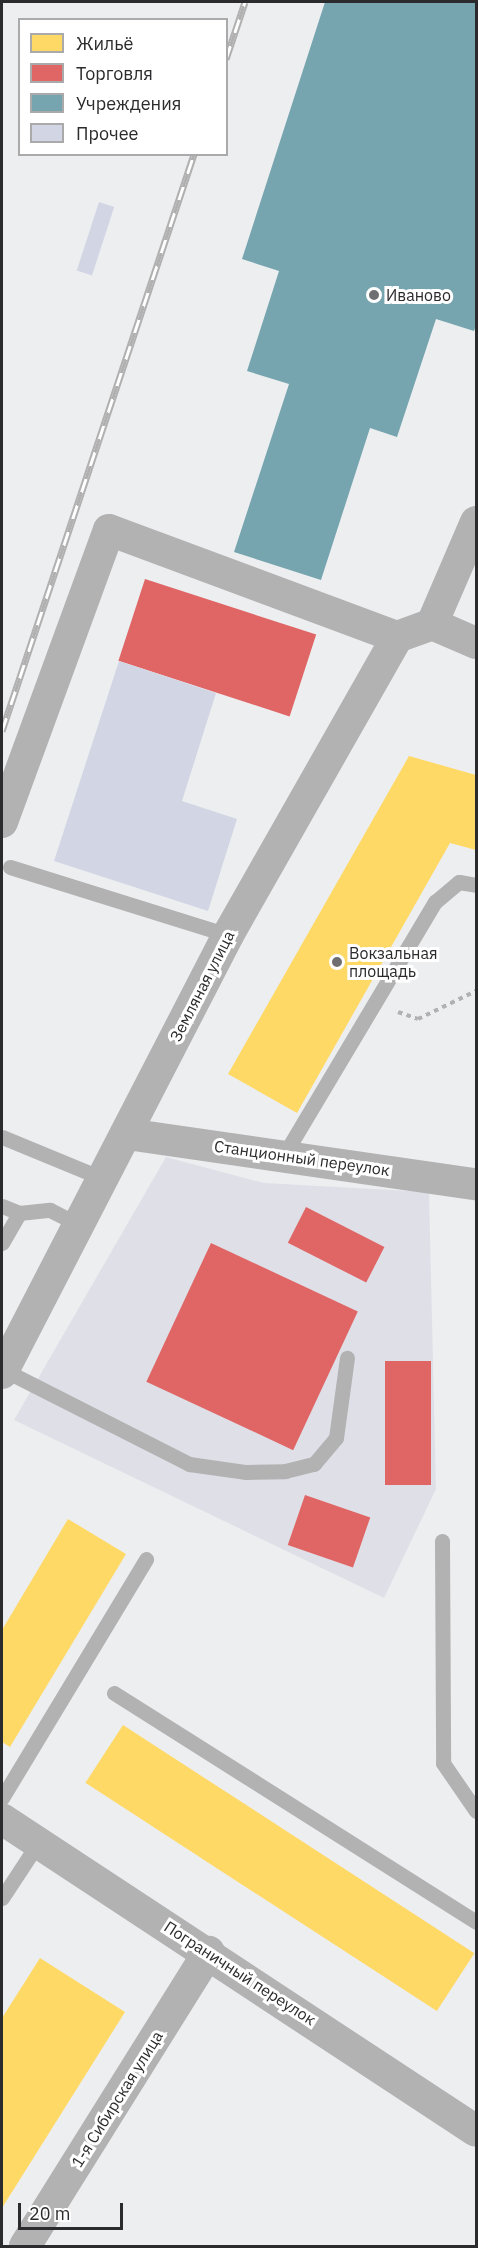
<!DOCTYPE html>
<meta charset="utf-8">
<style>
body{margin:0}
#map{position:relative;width:478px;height:2248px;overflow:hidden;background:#edeef0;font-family:"IBM Plex Sans",sans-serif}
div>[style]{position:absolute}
.built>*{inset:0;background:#dfe0e7}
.homes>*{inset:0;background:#ffd966;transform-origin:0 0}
.shops>*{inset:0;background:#e06666;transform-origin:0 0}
.public>*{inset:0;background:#76a5af}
.building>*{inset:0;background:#d2d6e4;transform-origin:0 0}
.path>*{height:4px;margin-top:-2px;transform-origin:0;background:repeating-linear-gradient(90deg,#b1b1b2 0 4.5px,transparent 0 9px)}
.lane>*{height:15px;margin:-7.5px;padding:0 7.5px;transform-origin:7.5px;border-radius:7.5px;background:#b2b2b3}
.street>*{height:32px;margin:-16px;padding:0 16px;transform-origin:16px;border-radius:16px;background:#b2b2b3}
.rail>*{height:7px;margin-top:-3.5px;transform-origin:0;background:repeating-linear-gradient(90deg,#fff 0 14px,#b1b0b1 0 28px);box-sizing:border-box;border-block:2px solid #b1b0b1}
.dots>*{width:16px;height:16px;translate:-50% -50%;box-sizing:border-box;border:3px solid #fff;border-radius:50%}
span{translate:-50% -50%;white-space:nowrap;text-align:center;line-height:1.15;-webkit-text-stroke:6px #fff;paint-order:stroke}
.poi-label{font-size:16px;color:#2b2b2d}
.left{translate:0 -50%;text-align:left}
.street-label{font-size:16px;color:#2b2b2d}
.frame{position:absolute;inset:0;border:3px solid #2b2b2d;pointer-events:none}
.legend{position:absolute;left:18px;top:18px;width:210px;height:138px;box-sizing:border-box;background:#fff;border:2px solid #aaaaab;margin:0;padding:8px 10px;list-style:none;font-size:18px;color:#2b2b2d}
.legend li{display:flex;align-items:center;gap:12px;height:30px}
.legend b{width:30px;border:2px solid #aaaaab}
.scale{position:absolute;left:18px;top:2203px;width:105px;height:27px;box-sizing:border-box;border:3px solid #2b2b2d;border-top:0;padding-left:8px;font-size:18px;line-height:21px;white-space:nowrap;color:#2b2b2d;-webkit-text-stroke:4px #fff;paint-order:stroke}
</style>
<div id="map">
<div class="built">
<div style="clip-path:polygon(166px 1157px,264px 1183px,429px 1192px,436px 1489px,384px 1598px,14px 1420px)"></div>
</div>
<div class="homes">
<div style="clip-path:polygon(409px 756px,476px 775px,476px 850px,450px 843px,297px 1113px,228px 1074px)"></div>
<div style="clip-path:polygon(68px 1519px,126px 1554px,10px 1747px,2px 1742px,2px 1630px)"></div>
<div style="left:123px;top:1725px;width:419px;height:69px;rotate:33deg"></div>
<div style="clip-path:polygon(40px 1958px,125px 2012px,2px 2208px,2px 2018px)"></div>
</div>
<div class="shops">
<div style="left:145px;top:579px;width:180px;height:86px;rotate:18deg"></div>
<div style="left:306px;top:1207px;width:88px;height:40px;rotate:27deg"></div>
<div style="left:211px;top:1243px;width:162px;height:153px;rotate:25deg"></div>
<div style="left:385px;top:1361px;width:46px;height:124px"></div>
<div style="left:305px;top:1495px;width:69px;height:53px;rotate:19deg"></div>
</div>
<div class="public">
<div style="clip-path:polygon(325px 2px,476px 2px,476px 325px,474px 331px,436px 319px,397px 437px,370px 428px,321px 580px,234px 552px,289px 384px,247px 371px,279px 271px,242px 259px)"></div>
</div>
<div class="building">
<div style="left:99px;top:202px;width:16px;height:72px;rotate:18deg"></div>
<div style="clip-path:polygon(119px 661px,216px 693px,182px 801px,237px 819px,208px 911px,54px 861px)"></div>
</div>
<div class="path">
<div style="left:398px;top:1012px;width:21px;rotate:19deg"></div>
<div style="left:418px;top:1019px;width:64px;rotate:-25.8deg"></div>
</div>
<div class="lane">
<div style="left:10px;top:867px;width:228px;rotate:17.3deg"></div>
<div style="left:2px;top:1137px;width:110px;rotate:22.4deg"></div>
<div style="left:284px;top:1155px;width:295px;rotate:-59.2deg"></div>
<div style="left:435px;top:902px;width:31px;rotate:-40deg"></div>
<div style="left:459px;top:882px;width:17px;rotate:10deg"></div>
<div style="left:2px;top:1206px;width:18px;rotate:22deg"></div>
<div style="left:2px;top:1243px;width:34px;rotate:-60deg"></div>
<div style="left:19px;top:1213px;width:31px;rotate:-6deg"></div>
<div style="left:50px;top:1210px;width:34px;rotate:27deg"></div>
<div style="left:4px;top:1370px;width:208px;rotate:26.9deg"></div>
<div style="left:189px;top:1464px;width:58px;rotate:8deg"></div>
<div style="left:246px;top:1472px;width:39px;rotate:-1deg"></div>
<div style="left:285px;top:1471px;width:30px;rotate:-14deg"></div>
<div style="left:314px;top:1464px;width:34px;rotate:-50deg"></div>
<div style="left:336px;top:1438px;width:81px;rotate:-82.2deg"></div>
<div style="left:442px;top:1541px;width:222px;rotate:89.7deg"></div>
<div style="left:443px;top:1763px;width:58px;rotate:55.5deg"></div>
<div style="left:114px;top:1693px;width:428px;rotate:32.3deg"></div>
<div style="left:2px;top:1798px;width:279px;rotate:-58.9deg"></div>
<div style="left:2px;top:1898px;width:66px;rotate:-56.8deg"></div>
</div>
<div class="street">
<div style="left:432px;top:624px;width:111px;rotate:-66.7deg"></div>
<div style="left:432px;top:624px;width:48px;rotate:23.4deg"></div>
<div style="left:2px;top:822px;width:311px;rotate:-69.9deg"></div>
<div style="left:109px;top:530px;width:307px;rotate:20.4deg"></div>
<div style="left:127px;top:1134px;width:353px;rotate:8.2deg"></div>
<div style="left:2px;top:1373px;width:493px;rotate:-62.7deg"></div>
<div style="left:228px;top:935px;width:343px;rotate:-60.4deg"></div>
<div style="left:397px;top:637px;width:37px;rotate:-20deg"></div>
<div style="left:2px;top:1819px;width:567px;rotate:33.35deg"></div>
<div style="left:25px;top:2246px;width:347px;rotate:-58deg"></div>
</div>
<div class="rail">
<div style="left:226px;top:59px;width:60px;rotate:-71.6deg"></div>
<div style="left:2px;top:731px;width:608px;rotate:-71.59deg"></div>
</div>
<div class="dots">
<div style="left:374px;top:295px;background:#6f6f71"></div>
<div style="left:337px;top:962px;background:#6f6f71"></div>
</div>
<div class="poi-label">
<span class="left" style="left:386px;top:295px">Иваново</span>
<span class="left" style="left:349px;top:962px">Вокзальная<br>площадь</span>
</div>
<div class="street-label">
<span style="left:202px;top:986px;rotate:-63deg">Земляная улица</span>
<span style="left:302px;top:1158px;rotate:8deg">Станционный переулок</span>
<span style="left:240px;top:1973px;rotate:33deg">Пограничный переулок</span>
<span style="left:117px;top:2099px;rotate:-58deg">1-я Сибирская улица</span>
</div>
<div class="frame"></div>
<ul class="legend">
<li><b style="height:16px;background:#ffd966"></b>Жильё</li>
<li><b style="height:16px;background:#e06666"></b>Торговля</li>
<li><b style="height:16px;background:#76a5af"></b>Учреждения</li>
<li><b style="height:16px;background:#d2d6e4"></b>Прочее</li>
</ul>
<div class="scale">20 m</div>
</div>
